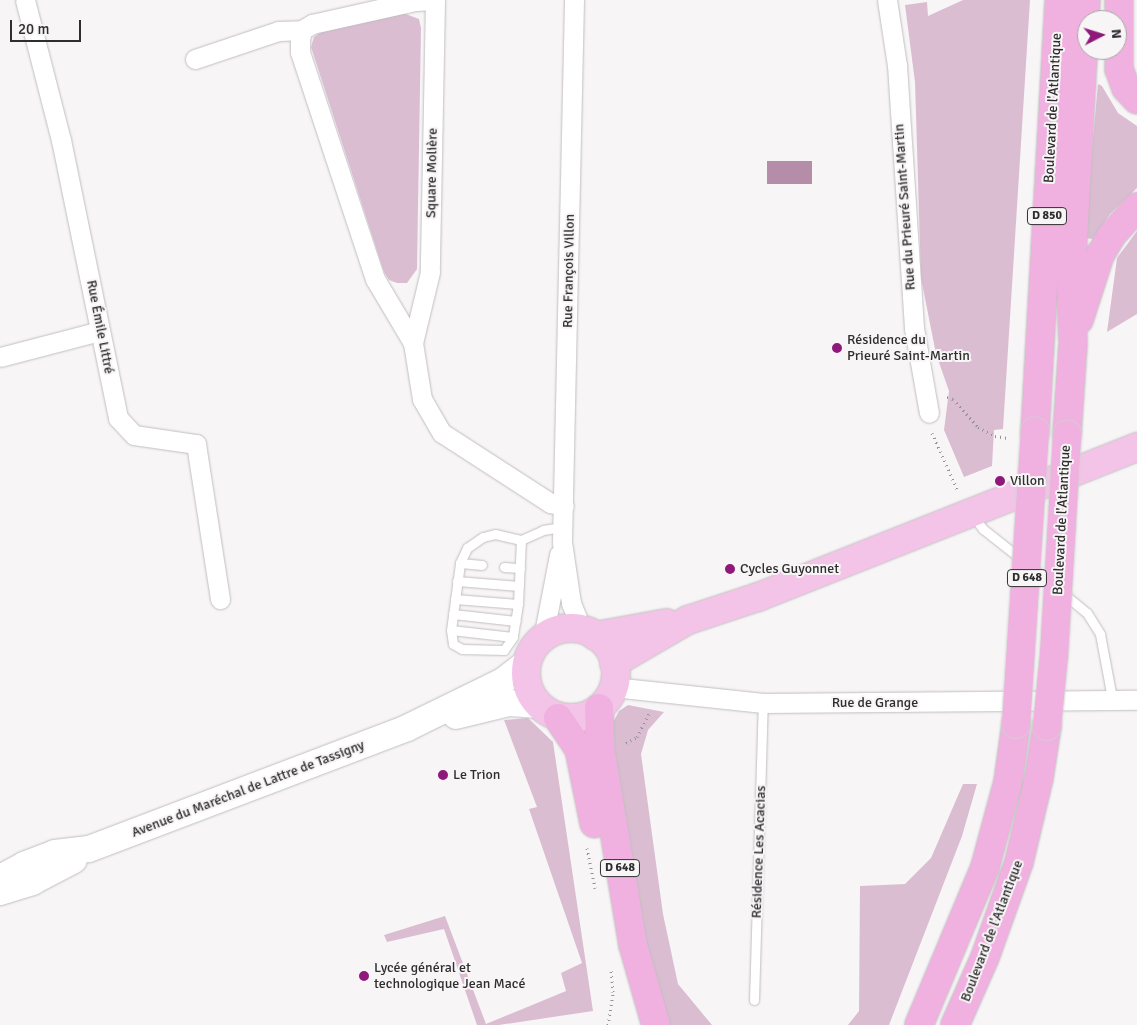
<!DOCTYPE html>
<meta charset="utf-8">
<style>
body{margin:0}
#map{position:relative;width:1137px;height:1025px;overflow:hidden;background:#f8f5f7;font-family:Signika,sans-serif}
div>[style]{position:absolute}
.green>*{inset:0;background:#dbbdd2}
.water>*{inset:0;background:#b58da9;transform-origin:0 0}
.path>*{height:3px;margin-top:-1.5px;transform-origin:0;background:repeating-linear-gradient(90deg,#959394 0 1px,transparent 0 5px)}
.roads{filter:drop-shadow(0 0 1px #c1bec0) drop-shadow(0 0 1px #c1bec0)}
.service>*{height:9px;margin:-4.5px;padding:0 4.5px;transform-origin:4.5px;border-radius:4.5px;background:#fff}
.minor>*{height:19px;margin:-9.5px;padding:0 9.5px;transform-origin:9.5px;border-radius:9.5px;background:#fff}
.secondary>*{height:26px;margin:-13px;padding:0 13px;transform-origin:13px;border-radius:13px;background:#fff}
.primary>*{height:28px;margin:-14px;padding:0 14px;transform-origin:14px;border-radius:14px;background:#f4c4e8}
.primary>.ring{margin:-14px;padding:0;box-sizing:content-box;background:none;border:28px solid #f4c4e8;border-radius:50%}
.trunk>*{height:28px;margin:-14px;padding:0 14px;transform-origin:14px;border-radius:14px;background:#f0b0e0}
.bridges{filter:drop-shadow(0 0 1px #d1d1d1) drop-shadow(0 0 1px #d1d1d1)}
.trunk-bridge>*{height:28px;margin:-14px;padding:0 14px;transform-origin:14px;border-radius:14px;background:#f0b0e0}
.dots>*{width:14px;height:14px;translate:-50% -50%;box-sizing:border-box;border:2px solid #f8f5f7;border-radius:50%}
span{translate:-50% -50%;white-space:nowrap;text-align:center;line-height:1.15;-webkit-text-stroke:4px #f8f5f7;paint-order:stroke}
.shield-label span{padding:1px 4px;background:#f8f5f7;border:1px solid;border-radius:4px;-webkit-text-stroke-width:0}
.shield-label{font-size:12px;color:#2f2e2f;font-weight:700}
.street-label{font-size:14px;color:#2f2e2f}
.poi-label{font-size:14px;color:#2f2e2f}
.left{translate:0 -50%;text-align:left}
.north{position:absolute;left:1077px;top:10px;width:50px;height:50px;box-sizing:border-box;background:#f8f5f7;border:1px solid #a8a5a7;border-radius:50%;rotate:85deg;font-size:14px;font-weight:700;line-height:20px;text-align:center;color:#2f2e2f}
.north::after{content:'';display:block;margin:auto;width:18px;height:22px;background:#8e197a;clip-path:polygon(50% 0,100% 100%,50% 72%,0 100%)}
.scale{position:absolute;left:10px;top:20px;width:71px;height:22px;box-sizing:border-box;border:2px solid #2f2e2f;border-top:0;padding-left:6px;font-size:15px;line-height:18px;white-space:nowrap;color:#2f2e2f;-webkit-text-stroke:4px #f8f5f7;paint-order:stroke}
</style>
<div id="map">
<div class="green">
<div style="clip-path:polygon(963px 0,1030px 0,1003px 429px,994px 430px,992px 466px,964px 477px,944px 430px,949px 391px,936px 354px,921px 278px,915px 82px,905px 5px,927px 2px,928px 16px)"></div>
<div style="clip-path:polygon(403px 13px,419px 19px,421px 28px,417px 269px,407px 283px,397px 283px,389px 280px,384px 272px,311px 47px,314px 37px,321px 32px)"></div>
<div style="clip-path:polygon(1098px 84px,1102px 86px,1118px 113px,1137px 126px,1137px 188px,1110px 214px,1093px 239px,1084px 238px)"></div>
<div style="clip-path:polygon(1137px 231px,1137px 314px,1107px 332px,1117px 258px)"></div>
<div style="clip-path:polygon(628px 705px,664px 712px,648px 730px,641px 754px,663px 914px,678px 984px,712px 1025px,666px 1025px,640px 938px,609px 730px,619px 711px)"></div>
<div style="clip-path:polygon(528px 718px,553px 742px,593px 1011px,499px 1025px,477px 1025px,444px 929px,387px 942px,384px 935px,445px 916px,486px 1024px,566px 991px,561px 973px,582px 963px,529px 809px,537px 807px,504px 720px)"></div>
<div style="clip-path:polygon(963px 784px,977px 784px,962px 836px,889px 1025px,848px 1025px,859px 1011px,860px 886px,905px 884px,931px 858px)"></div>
</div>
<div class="water">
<div style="left:767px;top:161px;width:45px;height:23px"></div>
</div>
<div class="path">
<div style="left:947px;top:397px;width:6px;rotate:18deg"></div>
<div style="left:953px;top:399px;width:38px;rotate:48deg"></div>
<div style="left:978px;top:427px;width:19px;rotate:28deg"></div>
<div style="left:995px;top:436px;width:13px;rotate:9deg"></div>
<div style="left:932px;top:433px;width:64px;rotate:65.9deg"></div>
<div style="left:626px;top:743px;width:13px;rotate:-29deg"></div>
<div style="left:637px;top:737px;width:29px;rotate:-63deg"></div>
<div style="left:587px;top:848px;width:41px;rotate:78.7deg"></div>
<div style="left:608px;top:1025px;width:33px;rotate:-81deg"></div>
<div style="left:613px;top:992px;width:24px;rotate:-95deg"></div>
</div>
<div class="roads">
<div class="service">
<div style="left:972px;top:514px;width:19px;rotate:54deg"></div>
<div style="left:983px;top:529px;width:48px;rotate:38.3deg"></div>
<div style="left:495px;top:534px;width:27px;rotate:13deg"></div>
<div style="left:521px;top:540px;width:64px;rotate:92.7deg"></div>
<div style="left:518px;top:604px;width:33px;rotate:99deg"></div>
<div style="left:513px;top:637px;width:16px;rotate:125deg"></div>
<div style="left:504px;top:650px;width:42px;rotate:-178.6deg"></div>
<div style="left:462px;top:649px;width:10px;rotate:-151deg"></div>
<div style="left:453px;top:644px;width:14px;rotate:-98deg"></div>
<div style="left:451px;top:630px;width:68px;rotate:-82.3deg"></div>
<div style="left:460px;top:563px;width:17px;rotate:-65deg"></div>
<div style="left:467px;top:548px;width:19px;rotate:-35deg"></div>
<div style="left:483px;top:537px;width:12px;rotate:-14deg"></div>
<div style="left:521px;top:540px;width:24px;rotate:-24deg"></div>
<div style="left:543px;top:530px;width:19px;rotate:-9deg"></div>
<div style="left:460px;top:563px;width:22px;rotate:5deg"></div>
<div style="left:504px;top:567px;width:16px;rotate:4deg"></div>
<div style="left:1031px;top:567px;width:72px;rotate:39.4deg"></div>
<div style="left:1087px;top:613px;width:25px;rotate:58deg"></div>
<div style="left:1100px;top:634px;width:65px;rotate:79.4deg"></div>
<div style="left:457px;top:581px;width:62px;rotate:4.6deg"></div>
<div style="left:455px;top:599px;width:63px;rotate:4.5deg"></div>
<div style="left:453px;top:614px;width:63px;rotate:6.3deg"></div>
<div style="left:451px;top:630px;width:62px;rotate:6.4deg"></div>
<div style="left:754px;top:1000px;width:297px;rotate:-88.3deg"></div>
</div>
<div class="minor">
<div style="left:25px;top:0;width:145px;rotate:75.6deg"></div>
<div style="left:61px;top:140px;width:284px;rotate:78.4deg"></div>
<div style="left:118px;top:418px;width:23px;rotate:47deg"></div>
<div style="left:134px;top:435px;width:63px;rotate:8.3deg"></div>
<div style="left:196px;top:444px;width:157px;rotate:81.2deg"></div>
<div style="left:435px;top:0;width:272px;rotate:91.1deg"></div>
<div style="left:430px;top:272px;width:73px;rotate:103.5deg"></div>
<div style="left:413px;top:343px;width:57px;rotate:80.9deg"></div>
<div style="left:422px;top:399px;width:39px;rotate:60deg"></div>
<div style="left:442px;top:433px;width:129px;rotate:32.9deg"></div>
<div style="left:550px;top:503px;width:14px;rotate:12deg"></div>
<div style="left:574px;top:0;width:542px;rotate:91.27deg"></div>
<div style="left:562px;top:542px;width:62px;rotate:81.6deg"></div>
<div style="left:571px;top:603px;width:29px;rotate:68deg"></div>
<div style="left:887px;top:0;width:66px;rotate:81.3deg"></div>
<div style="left:897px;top:65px;width:264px;rotate:86.3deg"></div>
<div style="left:914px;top:328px;width:86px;rotate:80deg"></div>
<div style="left:195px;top:59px;width:88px;rotate:-18.6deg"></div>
<div style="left:278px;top:31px;width:24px;rotate:-2deg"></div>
<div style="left:413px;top:343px;width:74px;rotate:-120.7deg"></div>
<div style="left:375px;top:279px;width:239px;rotate:-108.3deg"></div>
<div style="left:300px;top:52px;width:12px;rotate:-90deg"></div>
<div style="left:300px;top:40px;width:10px;rotate:-79deg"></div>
<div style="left:302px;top:30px;width:12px;rotate:-31deg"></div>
<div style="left:312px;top:24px;width:106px;rotate:-12.6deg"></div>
<div style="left:415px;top:1px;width:20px;rotate:-3deg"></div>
<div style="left:0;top:357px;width:103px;rotate:-14.6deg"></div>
<div style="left:543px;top:638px;width:85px;rotate:-79.1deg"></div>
<div style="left:613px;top:687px;width:151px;rotate:6.1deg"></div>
<div style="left:763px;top:703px;width:374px;rotate:-0.5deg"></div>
</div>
<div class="secondary">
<div style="left:456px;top:716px;width:55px;rotate:-13.8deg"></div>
<div style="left:509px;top:703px;width:30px;rotate:4deg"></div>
<div style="left:0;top:878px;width:27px;rotate:-28deg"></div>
<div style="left:24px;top:865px;width:33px;rotate:-21deg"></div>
<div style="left:55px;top:853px;width:34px;rotate:-7deg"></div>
<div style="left:89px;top:849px;width:340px;rotate:-20.8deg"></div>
<div style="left:407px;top:728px;width:107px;rotate:-26.1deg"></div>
<div style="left:503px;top:681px;width:31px;rotate:-38deg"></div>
<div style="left:0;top:892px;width:34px;rotate:-17deg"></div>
<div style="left:32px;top:882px;width:47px;rotate:-27.6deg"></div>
</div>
<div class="primary">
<div class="ring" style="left:526px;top:628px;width:62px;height:62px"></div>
<div style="left:595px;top:636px;width:73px;rotate:-10.2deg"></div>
<div style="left:614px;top:663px;width:86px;rotate:-30.2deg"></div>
<div style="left:688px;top:620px;width:74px;rotate:-18.2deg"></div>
<div style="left:758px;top:597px;width:408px;rotate:-21.6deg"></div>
</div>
<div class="trunk">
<div style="left:1119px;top:0;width:69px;rotate:90deg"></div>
<div style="left:1119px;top:69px;width:20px;rotate:70deg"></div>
<div style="left:1126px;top:88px;width:16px;rotate:47deg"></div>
<div style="left:1079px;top:320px;width:68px;rotate:-72.1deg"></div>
<div style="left:1100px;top:255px;width:23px;rotate:-59deg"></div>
<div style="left:1112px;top:235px;width:38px;rotate:-48deg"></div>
<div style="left:1035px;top:432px;width:433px;rotate:-86.8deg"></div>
<div style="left:1067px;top:434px;width:91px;rotate:-86.2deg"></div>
<div style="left:1073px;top:343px;width:66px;rotate:-91.7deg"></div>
<div style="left:1071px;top:277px;width:277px;rotate:-86.9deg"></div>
<div style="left:599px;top:708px;width:38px;rotate:88deg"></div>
<div style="left:600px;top:746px;width:202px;rotate:80.6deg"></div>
<div style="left:633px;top:945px;width:83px;rotate:74deg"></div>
<div style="left:558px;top:718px;width:37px;rotate:56deg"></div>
<div style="left:579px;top:749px;width:76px;rotate:78.5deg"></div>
<div style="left:919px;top:1025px;width:171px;rotate:-67.3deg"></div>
<div style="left:985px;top:867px;width:88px;rotate:-74.9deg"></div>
<div style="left:1008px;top:782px;width:59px;rotate:-82.1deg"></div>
<div style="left:955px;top:1025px;width:74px;rotate:-66.2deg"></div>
<div style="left:985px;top:957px;width:101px;rotate:-70.3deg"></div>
<div style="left:1019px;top:862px;width:86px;rotate:-76.6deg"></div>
<div style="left:1039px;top:778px;width:53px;rotate:-81.3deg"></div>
</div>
</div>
<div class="bridges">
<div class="trunk-bridge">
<div style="left:1016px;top:724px;width:293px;rotate:-86.3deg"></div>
<div style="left:1047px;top:726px;width:71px;rotate:-84.4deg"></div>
<div style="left:1054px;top:655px;width:221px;rotate:-86.6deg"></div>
</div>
</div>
<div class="dots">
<div style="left:837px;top:348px;background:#8e197a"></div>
<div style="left:1000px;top:481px;background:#8e197a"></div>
<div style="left:730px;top:569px;background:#8e197a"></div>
<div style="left:443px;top:775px;background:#8e197a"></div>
<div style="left:364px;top:976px;background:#8e197a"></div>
</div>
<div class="shield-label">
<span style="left:1047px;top:216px">D 850</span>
<span style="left:1027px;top:578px">D 648</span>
<span style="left:620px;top:868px">D 648</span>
</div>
<div class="street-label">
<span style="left:1053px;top:108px;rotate:-87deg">Boulevard de l'Atlantique</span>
<span style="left:432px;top:173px;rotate:-89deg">Square Molière</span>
<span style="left:905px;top:207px;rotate:-94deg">Rue du Prieuré Saint-Martin</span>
<span style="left:569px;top:271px;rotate:-89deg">Rue François Villon</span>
<span style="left:100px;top:327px;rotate:79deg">Rue Émile Littré</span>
<span style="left:1062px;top:520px;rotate:-87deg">Boulevard de l'Atlantique</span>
<span style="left:875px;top:703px">Rue de Grange</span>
<span style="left:248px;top:789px;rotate:-21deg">Avenue du Maréchal de Lattre de Tassigny</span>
<span style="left:759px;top:852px;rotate:-88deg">Résidence Les Acacias</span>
<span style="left:992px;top:931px;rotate:-69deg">Boulevard de l'Atlantique</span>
</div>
<div class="poi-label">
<span class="left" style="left:847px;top:348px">Résidence du<br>Prieuré Saint-Martin</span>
<span class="left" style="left:1010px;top:481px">Villon</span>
<span class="left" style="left:740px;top:569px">Cycles Guyonnet</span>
<span class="left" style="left:453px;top:775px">Le Trion</span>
<span class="left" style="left:374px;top:976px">Lycée général et<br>technologique Jean Macé</span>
</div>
<div class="north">N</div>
<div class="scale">20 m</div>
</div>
